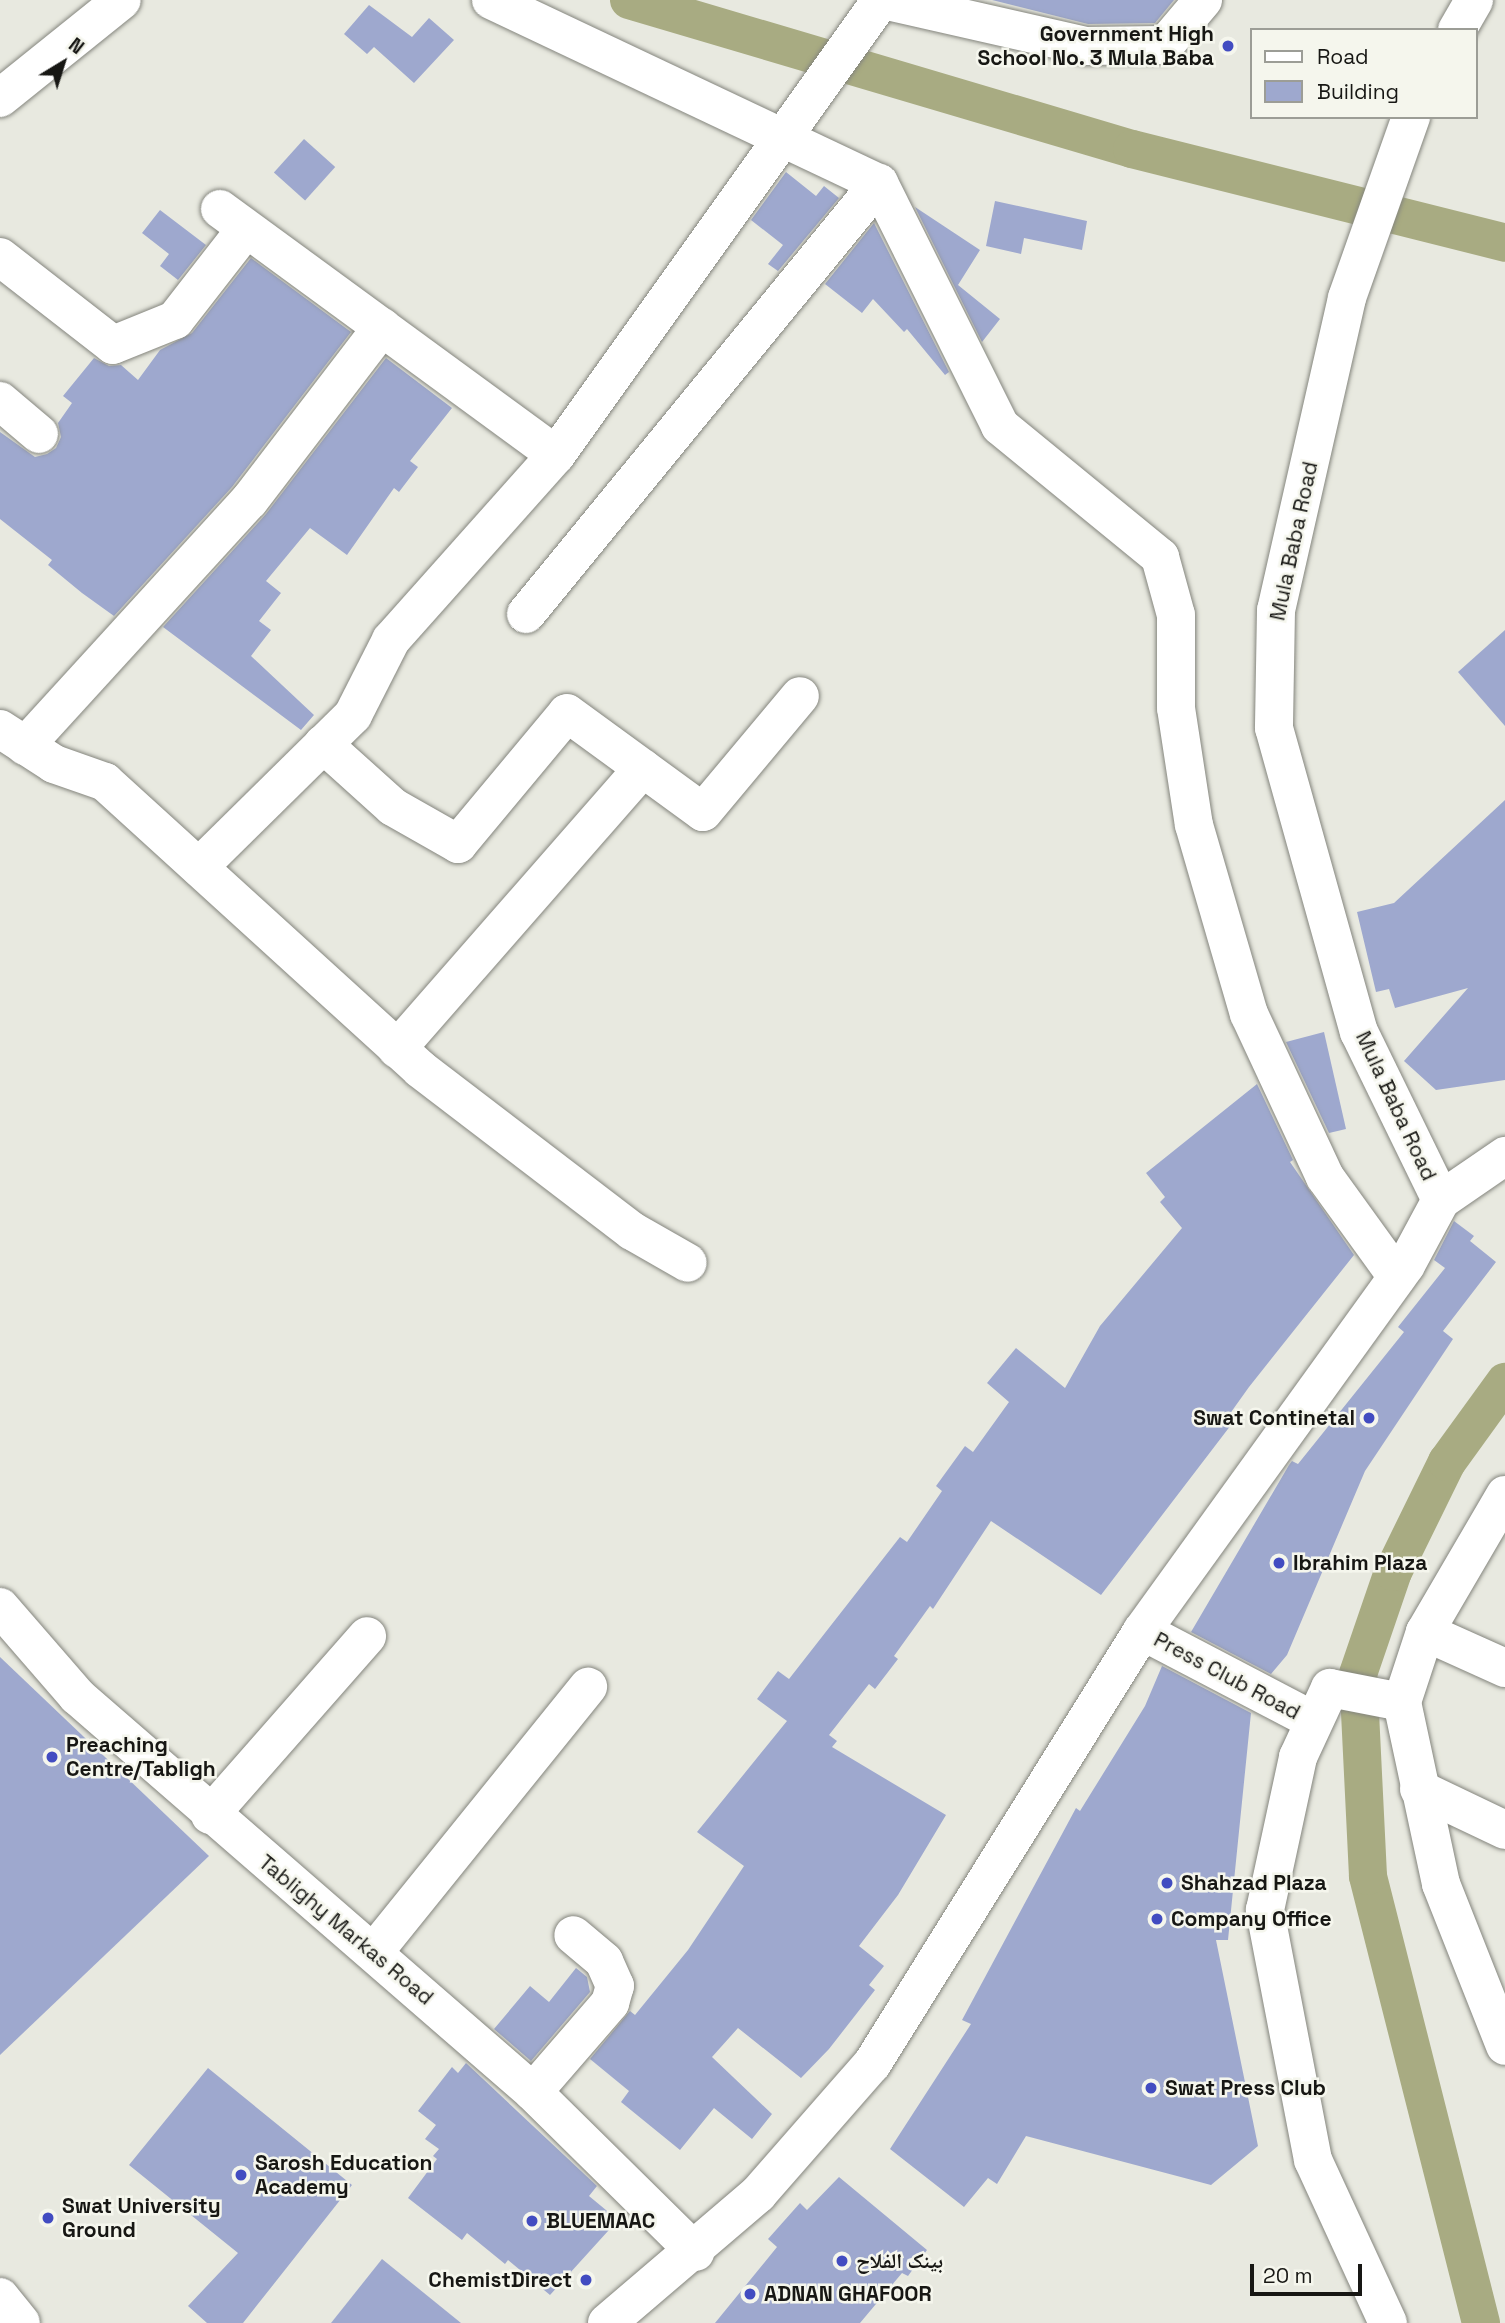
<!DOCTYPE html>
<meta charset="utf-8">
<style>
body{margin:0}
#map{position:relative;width:1505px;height:2323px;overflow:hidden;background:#e8e9e0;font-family:"Space Grotesk","Noto Naskh Arabic",sans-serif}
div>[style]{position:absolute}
.canal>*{height:38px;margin:-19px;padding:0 19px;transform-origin:19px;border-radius:19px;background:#a8ab82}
.building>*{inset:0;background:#9ea8ce;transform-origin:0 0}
.roads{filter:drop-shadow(0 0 2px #84857d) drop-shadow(0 0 2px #84857d)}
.minor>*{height:38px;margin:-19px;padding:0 19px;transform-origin:19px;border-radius:19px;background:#fff}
.major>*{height:38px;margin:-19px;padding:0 19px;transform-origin:19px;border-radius:19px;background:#fff}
.dots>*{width:19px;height:19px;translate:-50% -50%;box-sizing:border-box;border:4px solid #f5f6ed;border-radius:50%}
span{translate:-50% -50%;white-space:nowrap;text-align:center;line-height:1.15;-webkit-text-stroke:5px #f5f6ed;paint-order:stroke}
.poi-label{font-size:21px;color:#171714;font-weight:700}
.right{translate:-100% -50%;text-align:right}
.left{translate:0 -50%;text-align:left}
.street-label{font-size:21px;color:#171714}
.legend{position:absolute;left:1250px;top:28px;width:228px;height:91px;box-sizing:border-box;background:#f5f6ed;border:2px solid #9c9d96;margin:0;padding:9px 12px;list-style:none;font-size:21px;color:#171714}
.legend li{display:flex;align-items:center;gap:14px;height:35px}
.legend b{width:35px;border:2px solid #9c9d96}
.north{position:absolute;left:28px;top:28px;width:70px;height:70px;-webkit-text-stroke:5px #f5f6ed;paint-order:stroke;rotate:38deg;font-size:19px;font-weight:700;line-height:28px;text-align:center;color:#171714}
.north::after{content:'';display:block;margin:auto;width:24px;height:32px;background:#171714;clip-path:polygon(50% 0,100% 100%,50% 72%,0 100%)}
.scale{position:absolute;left:1250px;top:2264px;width:112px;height:32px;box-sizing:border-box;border:4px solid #171714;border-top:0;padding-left:9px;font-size:21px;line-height:24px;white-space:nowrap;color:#171714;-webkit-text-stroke:5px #f5f6ed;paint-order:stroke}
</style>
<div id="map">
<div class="canal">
<div style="left:629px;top:0;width:525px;rotate:16.5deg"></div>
<div style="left:1132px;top:149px;width:385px;rotate:14.1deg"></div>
<div style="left:1481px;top:2323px;width:461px;rotate:-104.2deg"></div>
<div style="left:1368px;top:1876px;width:202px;rotate:-92.8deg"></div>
<div style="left:1358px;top:1674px;width:108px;rotate:-71.1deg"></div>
<div style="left:1393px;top:1572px;width:123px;rotate:-63.9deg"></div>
<div style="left:1447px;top:1462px;width:99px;rotate:-54.1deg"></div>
</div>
<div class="building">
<div style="clip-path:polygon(992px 0,1174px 0,1155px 23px,1088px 24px)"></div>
<div style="clip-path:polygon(369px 5px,412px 37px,429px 18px,454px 40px,414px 83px,374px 47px,367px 54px,344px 34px)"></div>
<div style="left:304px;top:139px;width:42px;height:45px;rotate:42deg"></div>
<div style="clip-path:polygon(786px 172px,816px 196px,824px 186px,839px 198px,778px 271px,768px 264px,783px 245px,751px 220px)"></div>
<div style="clip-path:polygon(995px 201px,1087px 221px,1082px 250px,1024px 238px,1021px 254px,986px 246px)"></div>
<div style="clip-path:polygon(915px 207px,980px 250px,958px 285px,1000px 319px,982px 342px)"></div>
<div style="clip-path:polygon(160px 210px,206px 245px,178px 280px,160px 266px,169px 254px,142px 233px)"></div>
<div style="clip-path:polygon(874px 223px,949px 372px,945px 375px,907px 329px,904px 332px,873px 299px,862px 313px,825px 284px)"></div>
<div style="clip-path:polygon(251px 258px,351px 332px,232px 487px,114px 616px,82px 593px,48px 565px,52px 560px,0 519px,0 432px,35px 457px,47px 454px,56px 448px,61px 437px,58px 423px,72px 403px,63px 396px,94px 358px,109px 366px,121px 365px,138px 380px,160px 350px,192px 333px)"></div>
<div style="clip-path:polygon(386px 358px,452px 408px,410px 461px,418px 467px,399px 492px,394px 488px,347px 555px,310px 528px,266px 581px,281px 593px,259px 621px,271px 630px,251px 656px,314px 715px,301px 730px,163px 627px,266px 514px)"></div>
<div style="clip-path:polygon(1505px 630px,1505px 726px,1458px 672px)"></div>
<div style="clip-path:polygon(1505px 800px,1505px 1080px,1436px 1090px,1404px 1061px,1468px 988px,1395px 1008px,1389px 989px,1376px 992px,1357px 912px,1394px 903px)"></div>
<div style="clip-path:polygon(1324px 1032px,1346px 1129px,1329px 1133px,1286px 1042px)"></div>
<div style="clip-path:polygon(1257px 1084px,1293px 1160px,1290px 1162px,1354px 1255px,1249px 1387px,1224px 1422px,1231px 1425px,1101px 1595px,991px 1521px,933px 1609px,930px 1606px,894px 1656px,898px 1659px,875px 1689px,869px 1684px,829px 1735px,837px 1741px,832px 1747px,946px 1815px,898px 1895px,859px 1946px,884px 1966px,869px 1985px,875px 1990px,829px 2049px,801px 2078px,738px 2028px,712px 2057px,772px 2114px,752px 2139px,714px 2108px,680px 2150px,621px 2102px,629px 2091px,590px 2059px,630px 2011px,635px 2015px,688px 1950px,744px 1866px,697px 1832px,787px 1721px,757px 1699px,778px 1671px,789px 1679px,900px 1537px,907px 1542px,942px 1491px,936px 1486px,965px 1446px,973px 1452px,1009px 1402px,987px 1383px,1016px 1348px,1065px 1388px,1100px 1326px,1182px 1228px,1160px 1202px,1165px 1197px,1146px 1173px)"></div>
<div style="clip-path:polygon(1454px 1221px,1474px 1236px,1470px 1241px,1496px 1262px,1443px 1331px,1453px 1339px,1365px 1471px,1287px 1655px,1271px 1674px,1191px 1632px,1289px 1465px,1292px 1461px,1298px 1464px,1404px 1332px,1398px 1327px,1445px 1268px,1434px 1260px)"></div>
<div style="clip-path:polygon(0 1657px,209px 1856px,0 2055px)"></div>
<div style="clip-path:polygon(1162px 1666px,1251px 1713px,1228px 1940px,1216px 1940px,1258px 2146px,1211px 2185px,1026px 2136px,997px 2184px,988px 2178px,964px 2207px,890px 2149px,971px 2024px,962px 2020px,1076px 1808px,1080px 1811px,1145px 1706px)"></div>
<div style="clip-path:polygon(576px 1968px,587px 1977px,590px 1992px,531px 2061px,494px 2029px,530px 1986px,549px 2002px)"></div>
<div style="clip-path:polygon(466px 2063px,597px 2186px,589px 2196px,618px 2220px,550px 2295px,508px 2260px,505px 2264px,467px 2233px,462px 2240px,408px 2198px,437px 2159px,433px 2156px,439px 2149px,425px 2139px,436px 2125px,418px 2111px,452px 2067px,458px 2073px)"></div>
<div style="clip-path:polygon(208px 2068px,352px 2185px,243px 2323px,207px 2323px,188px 2306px,238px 2253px,129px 2165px)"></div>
<div style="clip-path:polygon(839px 2177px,927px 2250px,908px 2276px,902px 2273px,860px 2323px,715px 2323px,777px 2247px,768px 2239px,800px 2203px,807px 2210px)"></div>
<div style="clip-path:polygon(382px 2259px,461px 2323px,331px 2323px)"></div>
</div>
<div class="roads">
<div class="minor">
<div style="left:491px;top:0;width:429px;rotate:25.3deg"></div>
<div style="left:879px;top:183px;width:271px;rotate:63.5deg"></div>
<div style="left:1000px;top:426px;width:207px;rotate:39.3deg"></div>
<div style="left:1160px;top:557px;width:60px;rotate:74.6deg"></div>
<div style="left:1176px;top:615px;width:93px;rotate:90deg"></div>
<div style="left:1176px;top:708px;width:118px;rotate:81.3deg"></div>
<div style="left:1194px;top:825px;width:197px;rotate:73.8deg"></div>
<div style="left:1249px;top:1014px;width:180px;rotate:65deg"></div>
<div style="left:1325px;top:1177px;width:123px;rotate:54.2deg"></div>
<div style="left:883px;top:0;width:208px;rotate:12.8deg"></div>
<div style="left:1086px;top:46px;width:79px;rotate:-0.7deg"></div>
<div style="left:1165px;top:45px;width:59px;rotate:-49.8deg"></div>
<div style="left:0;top:98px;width:156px;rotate:-38.8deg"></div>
<div style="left:220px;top:209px;width:416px;rotate:36.2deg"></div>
<div style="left:0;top:257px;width:143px;rotate:37.9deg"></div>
<div style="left:113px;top:345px;width:67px;rotate:-22deg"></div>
<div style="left:175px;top:320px;width:114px;rotate:-52.1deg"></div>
<div style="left:0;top:401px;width:51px;rotate:40.2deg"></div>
<div style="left:526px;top:614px;width:557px;rotate:-50.68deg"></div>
<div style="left:0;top:729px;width:64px;rotate:32.9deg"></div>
<div style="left:54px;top:764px;width:54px;rotate:19.4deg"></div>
<div style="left:105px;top:782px;width:426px;rotate:42.3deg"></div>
<div style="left:420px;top:1069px;width:267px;rotate:37.4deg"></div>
<div style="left:632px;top:1231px;width:64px;rotate:29.7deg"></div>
<div style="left:323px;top:744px;width:94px;rotate:42deg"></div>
<div style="left:393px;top:807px;width:75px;rotate:29.6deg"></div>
<div style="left:458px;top:844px;width:170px;rotate:-50.2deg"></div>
<div style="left:567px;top:713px;width:168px;rotate:36.1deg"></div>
<div style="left:703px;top:812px;width:151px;rotate:-50.1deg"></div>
<div style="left:25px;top:746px;width:332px;rotate:-47.6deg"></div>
<div style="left:249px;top:501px;width:219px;rotate:-52.6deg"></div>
<div style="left:199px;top:867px;width:216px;rotate:-44.6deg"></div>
<div style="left:353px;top:715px;width:84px;rotate:-63.1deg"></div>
<div style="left:391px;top:640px;width:248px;rotate:-48.3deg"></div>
<div style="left:556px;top:455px;width:559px;rotate:-54.46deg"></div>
<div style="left:397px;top:1049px;width:373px;rotate:-48.8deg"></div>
<div style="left:1505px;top:1495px;width:159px;rotate:120.3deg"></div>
<div style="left:1425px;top:1632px;width:74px;rotate:108.2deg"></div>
<div style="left:1402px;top:1702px;width:186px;rotate:77.9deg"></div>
<div style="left:1441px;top:1884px;width:174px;rotate:68.4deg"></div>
<div style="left:0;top:1607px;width:118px;rotate:49.1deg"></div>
<div style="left:77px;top:1696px;width:604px;rotate:40.97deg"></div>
<div style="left:533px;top:2092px;width:228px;rotate:44.6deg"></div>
<div style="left:1142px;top:1631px;width:192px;rotate:27.6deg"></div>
<div style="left:1425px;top:1632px;width:88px;rotate:24.2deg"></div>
<div style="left:1419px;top:1789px;width:95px;rotate:25.5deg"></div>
<div style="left:210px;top:1815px;width:238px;rotate:-48.7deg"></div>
<div style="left:374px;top:1952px;width:341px;rotate:-51.1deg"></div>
<div style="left:533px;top:2092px;width:118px;rotate:-49.1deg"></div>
<div style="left:610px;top:2003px;width:18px;rotate:-74deg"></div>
<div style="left:615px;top:1986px;width:27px;rotate:-114deg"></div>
<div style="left:604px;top:1961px;width:40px;rotate:-140deg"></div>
<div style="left:0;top:2297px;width:33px;rotate:51deg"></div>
<div style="left:1388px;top:2323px;width:179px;rotate:-114.7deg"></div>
<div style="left:1313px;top:2160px;width:255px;rotate:-100.9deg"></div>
<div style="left:1265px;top:1910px;width:157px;rotate:-77.8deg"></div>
<div style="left:1298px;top:1757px;width:76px;rotate:-65.1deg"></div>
<div style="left:1330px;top:1688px;width:73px;rotate:11deg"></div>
</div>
<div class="major">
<div style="left:1457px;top:30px;width:34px;rotate:-60deg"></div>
<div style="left:1411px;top:117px;width:192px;rotate:109.5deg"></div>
<div style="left:1347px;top:298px;width:320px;rotate:102.8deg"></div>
<div style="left:1276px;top:610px;width:118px;rotate:91deg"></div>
<div style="left:1274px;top:728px;width:316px;rotate:74.4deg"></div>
<div style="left:1359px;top:1032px;width:187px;rotate:64deg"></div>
<div style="left:607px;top:2323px;width:199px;rotate:-40.5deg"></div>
<div style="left:758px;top:2194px;width:173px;rotate:-48.8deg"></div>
<div style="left:872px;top:2064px;width:510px;rotate:-58.05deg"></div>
<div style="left:1142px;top:1631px;width:451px;rotate:-54.2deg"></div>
<div style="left:1406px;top:1265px;width:74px;rotate:-61.7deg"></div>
<div style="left:1441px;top:1200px;width:78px;rotate:-34.5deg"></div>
</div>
</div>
<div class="dots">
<div style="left:1228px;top:46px;background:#424cc1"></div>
<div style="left:1369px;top:1418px;background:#424cc1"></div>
<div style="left:1279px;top:1563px;background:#424cc1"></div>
<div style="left:52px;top:1757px;background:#424cc1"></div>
<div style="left:1167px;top:1883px;background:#424cc1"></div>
<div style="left:1157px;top:1919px;background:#424cc1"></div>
<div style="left:1151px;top:2088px;background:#424cc1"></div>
<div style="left:241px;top:2175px;background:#424cc1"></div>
<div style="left:48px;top:2218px;background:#424cc1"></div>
<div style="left:532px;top:2221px;background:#424cc1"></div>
<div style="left:842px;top:2261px;background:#424cc1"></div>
<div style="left:586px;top:2280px;background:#424cc1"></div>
<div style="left:750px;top:2294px;background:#424cc1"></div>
</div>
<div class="poi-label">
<span class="right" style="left:1214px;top:46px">Government High<br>School No. 3 Mula Baba</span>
<span class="right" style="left:1355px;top:1418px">Swat Continetal</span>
<span class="left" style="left:1293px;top:1563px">Ibrahim Plaza</span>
<span class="left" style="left:66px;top:1757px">Preaching<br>Centre/Tabligh</span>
<span class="left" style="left:1181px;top:1883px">Shahzad Plaza</span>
<span class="left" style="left:1171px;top:1919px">Company Office</span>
<span class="left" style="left:1165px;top:2088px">Swat Press Club</span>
<span class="left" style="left:255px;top:2175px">Sarosh Education<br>Academy</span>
<span class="left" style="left:62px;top:2218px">Swat University<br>Ground</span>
<span class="left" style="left:546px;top:2221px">BLUEMAAC</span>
<span class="left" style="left:856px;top:2261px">بینک الفلاح</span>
<span class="right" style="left:572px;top:2280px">ChemistDirect</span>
<span class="left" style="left:764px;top:2294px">ADNAN GHAFOOR</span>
</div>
<div class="street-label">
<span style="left:1294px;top:541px;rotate:-78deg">Mula Baba Road</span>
<span style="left:1396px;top:1106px;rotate:65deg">Mula Baba Road</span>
<span style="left:1227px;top:1676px;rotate:28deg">Press Club Road</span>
<span style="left:346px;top:1930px;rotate:40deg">Tablighy Markas Road</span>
</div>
<ul class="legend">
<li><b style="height:9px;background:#fff"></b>Road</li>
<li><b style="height:19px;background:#9ea8ce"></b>Building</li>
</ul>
<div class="north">N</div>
<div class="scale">20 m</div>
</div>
